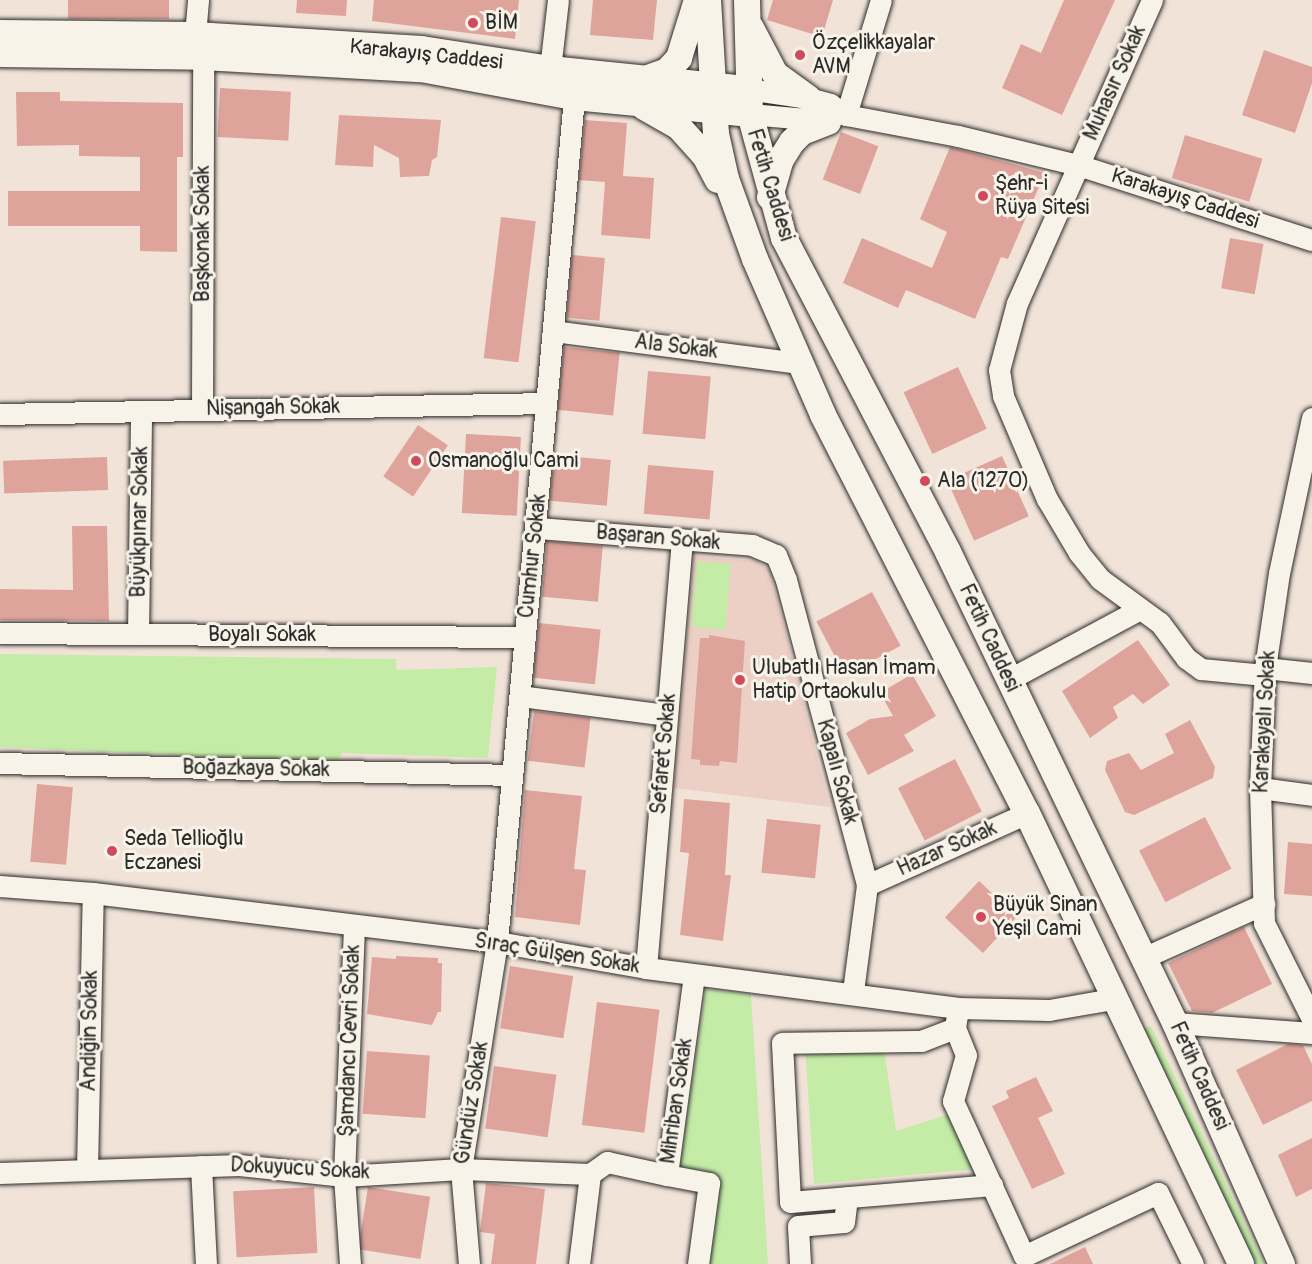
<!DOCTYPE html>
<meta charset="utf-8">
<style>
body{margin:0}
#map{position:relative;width:1312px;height:1264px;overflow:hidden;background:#f2e3d9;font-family:Pangolin,sans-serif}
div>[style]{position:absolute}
.built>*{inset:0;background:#ecd0c6}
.green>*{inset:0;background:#c4eca7;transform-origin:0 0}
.building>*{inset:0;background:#dea49b;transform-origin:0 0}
.roads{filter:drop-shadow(0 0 2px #2b2b2b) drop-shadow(0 0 2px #2b2b2b)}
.minor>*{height:21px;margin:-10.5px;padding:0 10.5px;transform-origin:10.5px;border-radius:10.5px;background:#f7f3e8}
.major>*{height:26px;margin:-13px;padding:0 13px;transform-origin:13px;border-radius:13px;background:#f7f3e8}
.dots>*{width:16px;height:16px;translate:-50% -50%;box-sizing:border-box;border:3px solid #f7f3e8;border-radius:50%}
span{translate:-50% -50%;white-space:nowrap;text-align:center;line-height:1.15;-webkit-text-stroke:6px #f7f3e8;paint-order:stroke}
.poi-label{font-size:21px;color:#2b2b2b}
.left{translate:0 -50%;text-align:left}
.street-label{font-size:21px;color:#2b2b2b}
</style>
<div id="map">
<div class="built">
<div style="clip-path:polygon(694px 556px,757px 561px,770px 571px,830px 807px,674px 788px)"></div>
</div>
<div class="green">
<div style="left:697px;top:561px;width:34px;height:66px;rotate:5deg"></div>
<div style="clip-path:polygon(0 654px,396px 659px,397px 670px,497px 667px,488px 758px,342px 753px,338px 762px,0 747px)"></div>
<div style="clip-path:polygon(706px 989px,751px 995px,768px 1264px,709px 1264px,716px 1176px,679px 1172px)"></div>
<div style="clip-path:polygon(1151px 1026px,1264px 1264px,1253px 1264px,1143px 1029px)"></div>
<div style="clip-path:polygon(883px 1042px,896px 1131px,950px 1114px,976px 1169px,814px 1184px,805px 1046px)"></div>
</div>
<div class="building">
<div style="left:68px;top:0;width:101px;height:19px"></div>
<div style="clip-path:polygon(297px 0,347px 0,346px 16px,296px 13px)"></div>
<div style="clip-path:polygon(374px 0,519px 0,515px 39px,372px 21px)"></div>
<div style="clip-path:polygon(593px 0,657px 0,653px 40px,590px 35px)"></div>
<div style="clip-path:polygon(773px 0,833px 0,822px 37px,767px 20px)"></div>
<div style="clip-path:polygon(1064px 0,1115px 0,1062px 115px,1002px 88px,1021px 44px,1041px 53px)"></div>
<div style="clip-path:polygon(1264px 50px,1312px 67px,1312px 83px,1295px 133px,1242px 115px)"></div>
<div style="left:220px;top:88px;width:71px;height:49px;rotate:3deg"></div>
<div style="clip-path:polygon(16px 92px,60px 92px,60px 101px,183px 103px,183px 157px,177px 157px,177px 252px,140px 251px,140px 226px,8px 226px,8px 191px,140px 191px,140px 157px,79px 156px,79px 145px,17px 146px)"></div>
<div style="clip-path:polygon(339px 115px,441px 120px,437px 157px,432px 160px,429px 176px,400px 177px,399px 158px,374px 145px,373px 167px,335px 165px)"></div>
<div style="clip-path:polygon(585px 120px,627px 123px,623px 176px,654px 178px,650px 239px,601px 235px,605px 182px,579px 180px)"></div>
<div style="left:841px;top:132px;width:40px;height:51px;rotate:21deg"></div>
<div style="left:1185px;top:135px;width:81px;height:45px;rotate:17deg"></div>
<div style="clip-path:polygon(950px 147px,1045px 173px,1008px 259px,1001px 257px,975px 319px,906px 290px,898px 308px,843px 283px,862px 238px,932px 268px,947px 232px,920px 219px)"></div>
<div style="left:501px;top:217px;width:35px;height:142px;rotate:7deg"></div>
<div style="left:1230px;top:238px;width:34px;height:51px;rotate:10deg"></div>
<div style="left:572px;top:255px;width:33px;height:63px;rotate:5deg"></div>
<div style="left:564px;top:347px;width:56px;height:63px;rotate:6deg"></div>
<div style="left:958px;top:367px;width:68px;height:60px;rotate:65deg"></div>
<div style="left:648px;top:371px;width:63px;height:63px;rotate:5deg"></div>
<div style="left:418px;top:425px;width:36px;height:62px;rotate:34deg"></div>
<div style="left:466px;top:434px;width:55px;height:79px;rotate:3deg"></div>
<div style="left:554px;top:455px;width:57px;height:46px;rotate:5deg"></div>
<div style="left:1002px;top:456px;width:66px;height:60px;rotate:66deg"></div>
<div style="left:107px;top:457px;width:33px;height:104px;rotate:88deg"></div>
<div style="left:648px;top:465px;width:66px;height:49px;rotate:5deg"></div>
<div style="clip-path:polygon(72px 526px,107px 526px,109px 621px,0 620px,0 589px,73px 590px)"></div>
<div style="left:547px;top:541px;width:56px;height:56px;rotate:5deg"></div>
<div style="left:872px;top:592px;width:61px;height:63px;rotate:62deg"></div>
<div style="left:539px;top:623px;width:62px;height:55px;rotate:6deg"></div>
<div style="clip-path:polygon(709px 635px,745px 641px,737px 763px,720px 761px,719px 766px,700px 765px,700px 760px,691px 759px,700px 638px,709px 638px)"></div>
<div style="clip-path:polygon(1138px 640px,1170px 685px,1143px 704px,1133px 694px,1113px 707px,1118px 718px,1090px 738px,1062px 691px)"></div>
<div style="clip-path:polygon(912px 674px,936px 716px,904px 735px,914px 751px,868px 775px,846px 733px,870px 719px,893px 716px,880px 693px)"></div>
<div style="left:534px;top:711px;width:57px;height:50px;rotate:7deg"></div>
<div style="clip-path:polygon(1190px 720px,1215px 767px,1213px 778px,1134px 815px,1125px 812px,1105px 770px,1107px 761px,1129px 753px,1141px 770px,1174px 753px,1165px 734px)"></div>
<div style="left:955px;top:759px;width:59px;height:64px;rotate:63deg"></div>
<div style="left:37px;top:784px;width:36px;height:78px;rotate:5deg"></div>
<div style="clip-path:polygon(525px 790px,582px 796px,574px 869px,586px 870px,580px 925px,515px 917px)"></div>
<div style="clip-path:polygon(684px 799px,730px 803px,725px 875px,731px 875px,723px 941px,680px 935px,689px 853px,680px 852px)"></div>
<div style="left:1205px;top:817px;width:58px;height:74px;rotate:63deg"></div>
<div style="left:767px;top:819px;width:54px;height:54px;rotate:6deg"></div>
<div style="clip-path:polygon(1288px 842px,1312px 844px,1312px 896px,1284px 894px)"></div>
<div style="left:979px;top:881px;width:52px;height:50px;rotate:43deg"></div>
<div style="clip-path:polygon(1244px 927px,1272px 984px,1212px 1013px,1192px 1011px,1168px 963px)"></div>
<div style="clip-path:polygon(396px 956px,438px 958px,438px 963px,442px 963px,441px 1012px,438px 1012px,432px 1025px,367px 1014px,372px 957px,396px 959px)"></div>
<div style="left:510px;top:966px;width:64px;height:63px;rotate:9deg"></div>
<div style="left:597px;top:1002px;width:63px;height:124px;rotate:7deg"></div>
<div style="clip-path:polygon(1288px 1044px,1303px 1045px,1312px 1064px,1312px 1101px,1263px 1125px,1236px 1070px)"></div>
<div style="left:367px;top:1051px;width:63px;height:63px;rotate:4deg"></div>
<div style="left:494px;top:1066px;width:63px;height:63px;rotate:8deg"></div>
<div style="clip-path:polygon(1036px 1077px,1053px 1111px,1038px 1118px,1065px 1174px,1032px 1189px,992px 1106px,1009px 1098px,1006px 1091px)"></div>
<div style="clip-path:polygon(1312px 1138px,1312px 1189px,1296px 1197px,1278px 1155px)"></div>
<div style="clip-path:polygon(486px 1183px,545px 1189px,536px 1264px,491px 1264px,495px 1234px,480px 1232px)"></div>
<div style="left:314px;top:1187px;width:66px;height:81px;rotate:87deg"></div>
<div style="left:368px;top:1187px;width:63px;height:63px;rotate:9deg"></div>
<div style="clip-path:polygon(1085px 1247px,1093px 1264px,1050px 1264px)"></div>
</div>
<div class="roads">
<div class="minor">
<div style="left:1152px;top:0;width:332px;rotate:114deg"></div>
<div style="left:1017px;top:303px;width:69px;rotate:105deg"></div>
<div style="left:999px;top:370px;width:26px;rotate:81deg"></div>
<div style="left:1003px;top:396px;width:112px;rotate:66.9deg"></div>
<div style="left:1047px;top:499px;width:63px;rotate:59.3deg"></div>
<div style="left:1079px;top:553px;width:33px;rotate:51deg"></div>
<div style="left:1100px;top:579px;width:74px;rotate:36.3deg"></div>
<div style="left:1160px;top:623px;width:44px;rotate:53.4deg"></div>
<div style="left:1186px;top:658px;width:19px;rotate:36deg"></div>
<div style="left:1201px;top:669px;width:64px;rotate:5.4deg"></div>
<div style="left:195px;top:35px;width:35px;rotate:-85deg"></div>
<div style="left:550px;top:69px;width:69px;rotate:-83.4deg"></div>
<div style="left:748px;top:89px;width:61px;rotate:8.5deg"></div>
<div style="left:808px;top:98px;width:23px;rotate:15deg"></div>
<div style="left:830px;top:104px;width:19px;rotate:35deg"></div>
<div style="left:846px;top:115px;width:114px;rotate:10.6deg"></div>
<div style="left:958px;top:136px;width:123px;rotate:13.6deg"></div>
<div style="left:1078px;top:165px;width:246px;rotate:17.8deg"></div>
<div style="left:750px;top:114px;width:79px;rotate:5.1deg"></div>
<div style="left:846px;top:115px;width:120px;rotate:-73.1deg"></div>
<div style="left:553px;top:331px;width:248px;rotate:7.4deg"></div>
<div style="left:202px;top:410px;width:353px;rotate:-89.8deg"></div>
<div style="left:0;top:414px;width:546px;rotate:-1.15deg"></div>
<div style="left:1312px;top:418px;width:158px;rotate:102deg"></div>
<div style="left:1279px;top:573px;width:96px;rotate:98.4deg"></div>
<div style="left:1265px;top:668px;width:120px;rotate:92.4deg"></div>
<div style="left:1260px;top:788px;width:135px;rotate:88.3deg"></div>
<div style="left:1264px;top:923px;width:107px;rotate:63.4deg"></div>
<div style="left:538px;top:528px;width:215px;rotate:4.5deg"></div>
<div style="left:752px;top:545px;width:26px;rotate:23deg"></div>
<div style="left:776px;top:555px;width:27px;rotate:68deg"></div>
<div style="left:786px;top:580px;width:316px;rotate:75.1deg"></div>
<div style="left:867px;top:885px;width:108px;rotate:97.5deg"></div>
<div style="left:0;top:633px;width:525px;rotate:0.44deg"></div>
<div style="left:138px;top:634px;width:223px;rotate:-89.2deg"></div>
<div style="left:1265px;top:668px;width:47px;rotate:6.1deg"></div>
<div style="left:1008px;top:680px;width:150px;rotate:-28.3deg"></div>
<div style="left:520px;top:696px;width:148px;rotate:7.4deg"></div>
<div style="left:0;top:763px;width:512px;rotate:1.34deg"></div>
<div style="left:1260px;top:788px;width:52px;rotate:7.7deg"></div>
<div style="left:867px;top:885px;width:175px;rotate:-24.2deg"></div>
<div style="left:0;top:886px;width:93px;rotate:4.3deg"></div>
<div style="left:93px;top:893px;width:407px;rotate:6.9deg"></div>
<div style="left:497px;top:942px;width:151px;rotate:9.9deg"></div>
<div style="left:646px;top:968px;width:315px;rotate:7.3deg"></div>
<div style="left:958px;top:1008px;width:91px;rotate:1.3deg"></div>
<div style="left:1049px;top:1010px;width:65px;rotate:-9.8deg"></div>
<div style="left:1143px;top:958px;width:133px;rotate:-24.1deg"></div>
<div style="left:646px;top:968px;width:430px;rotate:-85.2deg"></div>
<div style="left:694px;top:975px;width:202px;rotate:97.7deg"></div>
<div style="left:667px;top:1175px;width:43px;rotate:10.8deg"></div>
<div style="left:709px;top:1183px;width:82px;rotate:97.7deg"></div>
<div style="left:957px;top:1015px;width:13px;rotate:99deg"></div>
<div style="left:955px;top:1028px;width:29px;rotate:68deg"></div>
<div style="left:966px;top:1055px;width:48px;rotate:105.8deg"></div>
<div style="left:953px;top:1101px;width:170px;rotate:65.4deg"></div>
<div style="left:1024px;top:1256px;width:148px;rotate:-25.2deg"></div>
<div style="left:1158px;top:1193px;width:79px;rotate:63.8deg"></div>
<div style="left:1175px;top:1023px;width:137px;rotate:4.2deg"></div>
<div style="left:955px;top:1028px;width:36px;rotate:159deg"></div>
<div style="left:921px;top:1041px;width:139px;rotate:179.2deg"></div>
<div style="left:782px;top:1043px;width:159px;rotate:87.1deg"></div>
<div style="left:790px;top:1202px;width:203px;rotate:-4.8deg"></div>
<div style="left:201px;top:1166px;width:98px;rotate:87.1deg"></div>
<div style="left:87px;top:1170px;width:277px;rotate:-88.8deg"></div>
<div style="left:0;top:1173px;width:239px;rotate:-1.9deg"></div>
<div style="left:239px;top:1165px;width:106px;rotate:6deg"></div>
<div style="left:344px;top:1176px;width:117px;rotate:-3.4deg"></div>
<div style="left:461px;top:1169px;width:129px;rotate:2.2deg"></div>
<div style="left:590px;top:1174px;width:21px;rotate:-35deg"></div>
<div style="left:607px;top:1162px;width:61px;rotate:12.2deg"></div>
<div style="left:350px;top:1264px;width:88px;rotate:-93.9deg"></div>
<div style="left:344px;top:1176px;width:249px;rotate:-87.7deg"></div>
<div style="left:469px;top:1264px;width:95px;rotate:-94.8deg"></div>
<div style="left:461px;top:1169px;width:230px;rotate:-81deg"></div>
<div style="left:497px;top:942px;width:849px;rotate:-84.79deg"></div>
<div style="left:579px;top:1264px;width:91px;rotate:-83deg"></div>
<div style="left:800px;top:1264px;width:38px;rotate:-93deg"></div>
<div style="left:798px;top:1226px;width:46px;rotate:-5deg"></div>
<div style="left:844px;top:1222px;width:25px;rotate:-83deg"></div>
</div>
<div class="major">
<div style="left:708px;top:0;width:134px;rotate:86.6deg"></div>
<div style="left:716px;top:134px;width:46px;rotate:77.5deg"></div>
<div style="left:726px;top:179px;width:85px;rotate:70.1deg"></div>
<div style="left:755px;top:259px;width:170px;rotate:66.4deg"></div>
<div style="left:823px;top:415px;width:447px;rotate:62.9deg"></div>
<div style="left:1027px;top:813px;width:499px;rotate:64.6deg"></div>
<div style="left:747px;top:0;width:114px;rotate:88.5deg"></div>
<div style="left:750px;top:114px;width:129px;rotate:74.7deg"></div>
<div style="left:784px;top:238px;width:354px;rotate:62.4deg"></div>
<div style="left:948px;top:552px;width:523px;rotate:64.27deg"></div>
<div style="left:1175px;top:1023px;width:264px;rotate:66.1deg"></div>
<div style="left:751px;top:28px;width:52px;rotate:62.4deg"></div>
<div style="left:775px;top:74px;width:41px;rotate:36deg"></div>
<div style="left:0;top:33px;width:195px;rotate:0.6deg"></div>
<div style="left:195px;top:35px;width:227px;rotate:3.5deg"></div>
<div style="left:422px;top:49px;width:130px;rotate:8.9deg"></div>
<div style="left:550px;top:69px;width:199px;rotate:5.8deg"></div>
<div style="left:0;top:54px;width:203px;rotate:0.8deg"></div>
<div style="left:203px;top:57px;width:218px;rotate:3.2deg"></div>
<div style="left:421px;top:69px;width:156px;rotate:10.4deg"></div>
<div style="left:574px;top:97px;width:177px;rotate:5.5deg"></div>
<div style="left:648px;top:78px;width:20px;rotate:-20deg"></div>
<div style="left:667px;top:71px;width:18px;rotate:-47deg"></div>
<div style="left:679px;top:58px;width:61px;rotate:-72.8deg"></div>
<div style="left:644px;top:107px;width:40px;rotate:29.7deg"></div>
<div style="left:679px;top:127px;width:39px;rotate:48deg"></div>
<div style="left:705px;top:156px;width:27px;rotate:62deg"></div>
<div style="left:770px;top:197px;width:37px;rotate:-74deg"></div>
<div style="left:780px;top:161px;width:22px;rotate:-58deg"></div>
<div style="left:792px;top:142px;width:14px;rotate:-45deg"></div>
<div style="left:802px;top:132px;width:28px;rotate:-21deg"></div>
</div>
</div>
<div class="dots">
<div style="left:473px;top:23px;background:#d1495b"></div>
<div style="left:800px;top:55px;background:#d1495b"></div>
<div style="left:983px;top:196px;background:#d1495b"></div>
<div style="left:416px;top:461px;background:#d1495b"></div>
<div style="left:925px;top:481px;background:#d1495b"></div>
<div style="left:740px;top:680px;background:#d1495b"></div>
<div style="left:112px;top:851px;background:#d1495b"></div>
<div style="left:981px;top:917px;background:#d1495b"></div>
</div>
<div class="poi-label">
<span class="left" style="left:485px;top:23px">BİM</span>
<span class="left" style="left:812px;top:55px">Özçelikkayalar<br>AVM</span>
<span class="left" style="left:995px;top:196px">Şehr-i<br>Rüya Sitesi</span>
<span class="left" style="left:428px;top:461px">Osmanoğlu Cami</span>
<span class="left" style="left:937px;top:481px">Ala (1270)</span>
<span class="left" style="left:752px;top:680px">Ulubatlı Hasan İmam<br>Hatip Ortaokulu</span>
<span class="left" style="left:124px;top:851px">Seda Tellioğlu<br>Eczanesi</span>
<span class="left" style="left:993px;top:917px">Büyük Sinan<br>Yeşil Cami</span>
</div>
<div class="street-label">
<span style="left:426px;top:55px;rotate:6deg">Karakayış Caddesi</span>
<span style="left:1115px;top:83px;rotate:-66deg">Muhasır Sokak</span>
<span style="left:770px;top:185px;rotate:73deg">Fetih Caddesi</span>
<span style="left:1185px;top:199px;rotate:18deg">Karakayış Caddesi</span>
<span style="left:203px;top:234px;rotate:-90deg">Başkonak Sokak</span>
<span style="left:676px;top:347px;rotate:7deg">Ala Sokak</span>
<span style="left:273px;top:408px;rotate:-1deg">Nişangah Sokak</span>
<span style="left:140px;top:522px;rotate:-89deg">Büyükpınar Sokak</span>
<span style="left:658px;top:538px;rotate:5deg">Başaran Sokak</span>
<span style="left:533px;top:556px;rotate:-84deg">Cumhur Sokak</span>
<span style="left:262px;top:635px">Boyalı Sokak</span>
<span style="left:989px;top:638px;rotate:65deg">Fetih Caddesi</span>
<span style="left:1265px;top:722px;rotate:-87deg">Karakayalı Sokak</span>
<span style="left:664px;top:754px;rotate:-85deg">Sefaret Sokak</span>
<span style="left:256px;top:769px;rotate:1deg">Boğazkaya Sokak</span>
<span style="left:837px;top:772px;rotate:75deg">Kapalı Sokak</span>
<span style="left:947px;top:849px;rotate:-24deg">Hazar Sokak</span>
<span style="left:557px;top:954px;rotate:9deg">Sıraç Gülşen Sokak</span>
<span style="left:90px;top:1031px;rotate:-89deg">Andiğin Sokak</span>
<span style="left:350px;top:1041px;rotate:-88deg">Şamdancı Cevri Sokak</span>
<span style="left:1199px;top:1076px;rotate:66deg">Fetih Caddesi</span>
<span style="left:677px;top:1101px;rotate:-82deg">Mihriban Sokak</span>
<span style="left:472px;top:1103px;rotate:-81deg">Gündüz Sokak</span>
<span style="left:300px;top:1169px;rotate:3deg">Dokuyucu Sokak</span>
</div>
</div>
